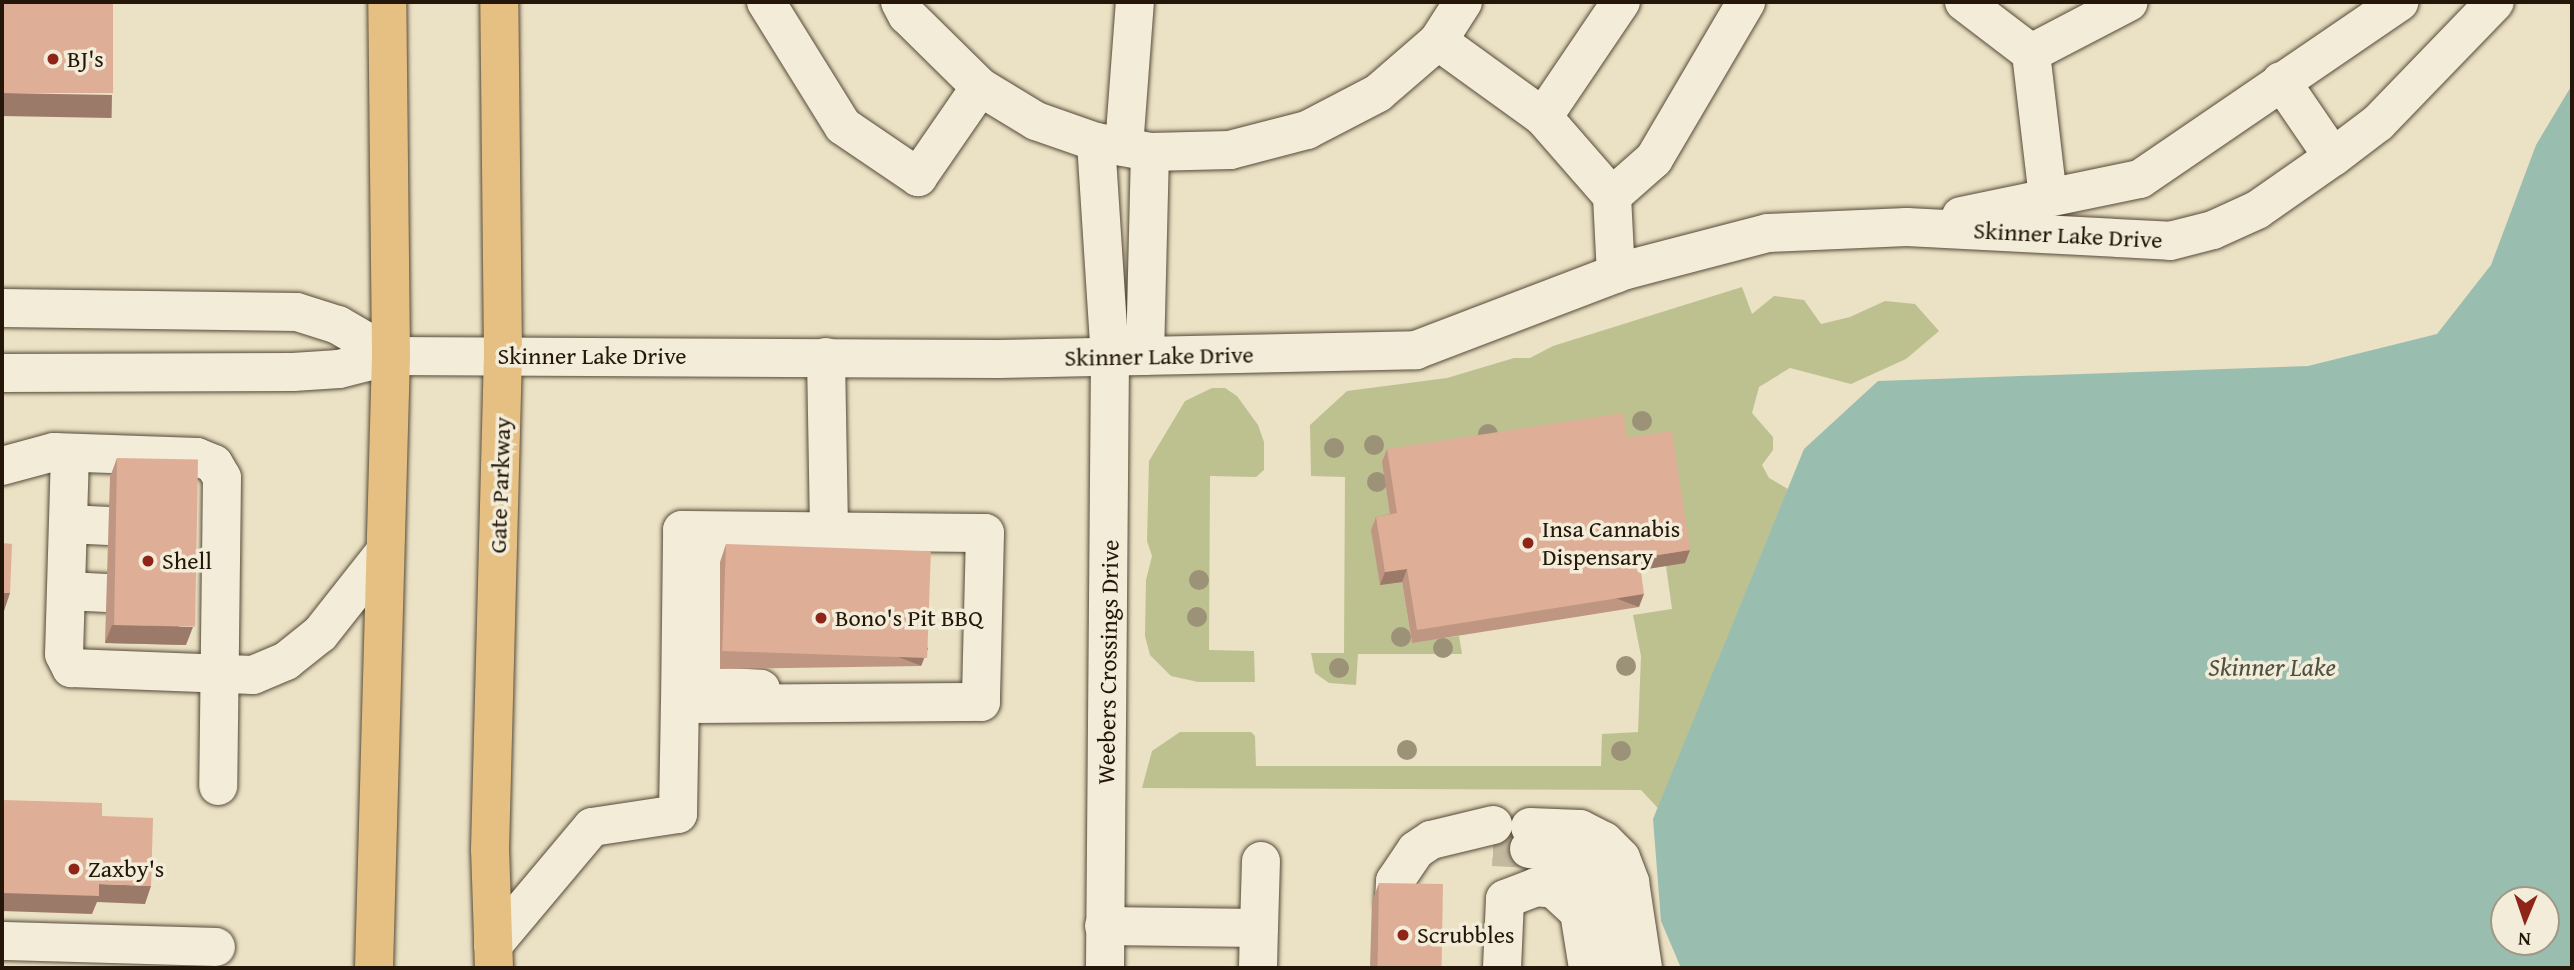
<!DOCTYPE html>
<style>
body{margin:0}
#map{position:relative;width:2574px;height:970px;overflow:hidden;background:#ebe1c4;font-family:"Gentium Book Plus",serif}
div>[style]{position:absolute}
.green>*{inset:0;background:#bdc190}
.water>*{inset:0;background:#99beb0}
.minor-tunnel>*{height:38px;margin-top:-19px;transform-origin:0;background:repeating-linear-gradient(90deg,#c3b99f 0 38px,transparent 0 57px)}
.roads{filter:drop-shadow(0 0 2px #564a38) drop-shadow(0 0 2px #564a38)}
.minor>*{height:38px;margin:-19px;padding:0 19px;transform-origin:19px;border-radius:19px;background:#f2ecd9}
.major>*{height:38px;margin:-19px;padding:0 19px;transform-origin:19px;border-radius:19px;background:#e6c082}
.trees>*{width:20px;height:20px;margin:-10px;border-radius:50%;background:#9b9277}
.wall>*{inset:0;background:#bf9681}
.shaded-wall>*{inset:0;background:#9b7a69;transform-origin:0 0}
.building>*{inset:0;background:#deae96;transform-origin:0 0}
.dots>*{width:19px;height:19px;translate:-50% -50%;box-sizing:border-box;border:4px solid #f2ecd9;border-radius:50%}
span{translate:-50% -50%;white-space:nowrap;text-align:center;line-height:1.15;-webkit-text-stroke:7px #f2ecd9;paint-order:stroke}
.poi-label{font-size:24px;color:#241709}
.left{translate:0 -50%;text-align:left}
.street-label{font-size:24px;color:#241709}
.water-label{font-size:26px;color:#4d5143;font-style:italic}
.frame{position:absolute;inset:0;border:4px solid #241709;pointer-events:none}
.north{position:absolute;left:2490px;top:886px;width:70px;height:70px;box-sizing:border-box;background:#f2ecd9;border:2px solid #a09786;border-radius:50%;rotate:182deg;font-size:19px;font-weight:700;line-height:28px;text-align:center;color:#241709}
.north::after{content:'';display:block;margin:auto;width:24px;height:32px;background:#8f2418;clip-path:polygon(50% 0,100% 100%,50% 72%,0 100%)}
</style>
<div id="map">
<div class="green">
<div style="clip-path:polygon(1742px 287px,1752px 314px,1774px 296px,1804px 300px,1821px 324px,1850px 317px,1885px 301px,1915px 304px,1939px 331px,1906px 359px,1851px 384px,1790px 368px,1759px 387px,1752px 413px,1773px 437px,1773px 450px,1762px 465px,1769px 478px,1788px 489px,1720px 656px,1669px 820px,1641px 790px,1142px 788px,1152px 751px,1180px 732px,1251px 732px,1255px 736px,1256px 766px,1601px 766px,1602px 734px,1638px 732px,1641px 656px,1633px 615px,1672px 609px,1666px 566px,1402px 582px,1412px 642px,1459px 636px,1462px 654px,1358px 654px,1356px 685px,1329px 683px,1315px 673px,1311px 653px,1344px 653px,1345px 477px,1311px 476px,1310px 425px,1347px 391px,1447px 378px,1514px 358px,1530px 358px,1553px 346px)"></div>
<div style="clip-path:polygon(1212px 388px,1225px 388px,1237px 396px,1258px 425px,1264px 442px,1264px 470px,1256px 477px,1210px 476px,1209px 650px,1254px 651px,1255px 682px,1198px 682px,1171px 676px,1150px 655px,1145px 636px,1146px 580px,1152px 556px,1147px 541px,1149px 461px,1185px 401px)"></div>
</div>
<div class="water">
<div style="clip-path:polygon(evenodd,2572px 85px,2572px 968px,1681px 968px,1661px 921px,1653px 819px,1804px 449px,1878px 381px,2308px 366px,2437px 334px,2491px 265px,2536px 145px,2572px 85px,2504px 900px,2546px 900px,2546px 942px,2504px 942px,2504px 900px)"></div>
</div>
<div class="minor-tunnel">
<div style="left:1493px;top:847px;width:36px;rotate:3deg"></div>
</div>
<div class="roads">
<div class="minor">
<div style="left:766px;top:2px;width:146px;rotate:58.2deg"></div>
<div style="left:843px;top:126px;width:91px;rotate:34.2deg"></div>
<div style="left:918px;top:177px;width:109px;rotate:-55.4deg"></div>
<div style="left:900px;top:2px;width:15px;rotate:62deg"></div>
<div style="left:907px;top:15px;width:103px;rotate:44.6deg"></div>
<div style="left:980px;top:87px;width:66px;rotate:31.3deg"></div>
<div style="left:1036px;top:121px;width:64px;rotate:19.3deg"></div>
<div style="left:1096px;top:142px;width:55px;rotate:10.5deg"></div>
<div style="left:1150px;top:152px;width:80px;rotate:-1.4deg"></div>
<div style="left:1230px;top:150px;width:80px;rotate:-14.6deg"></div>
<div style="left:1307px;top:130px;width:80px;rotate:-27.5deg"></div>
<div style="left:1378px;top:93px;width:79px;rotate:-40.9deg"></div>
<div style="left:1438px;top:41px;width:46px;rotate:-57.3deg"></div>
<div style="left:1964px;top:2px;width:84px;rotate:37.3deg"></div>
<div style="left:2031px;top:53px;width:146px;rotate:83.3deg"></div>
<div style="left:1438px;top:41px;width:130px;rotate:35.9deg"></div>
<div style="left:1543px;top:117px;width:105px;rotate:48.9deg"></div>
<div style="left:1612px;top:196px;width:78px;rotate:87.1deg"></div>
<div style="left:2031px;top:53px;width:110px;rotate:-27.5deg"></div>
<div style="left:2281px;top:81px;width:92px;rotate:55.6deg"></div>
<div style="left:1543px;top:117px;width:139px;rotate:-55.9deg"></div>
<div style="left:1096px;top:142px;width:215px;rotate:86.3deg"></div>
<div style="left:1110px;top:357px;width:611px;rotate:90.47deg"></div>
<div style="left:1124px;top:147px;width:145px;rotate:-85.7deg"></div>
<div style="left:1612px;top:196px;width:56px;rotate:-41.4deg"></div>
<div style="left:1654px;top:159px;width:182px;rotate:-59.6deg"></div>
<div style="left:1961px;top:216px;width:183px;rotate:-11.7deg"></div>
<div style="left:2140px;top:179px;width:314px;rotate:-34.3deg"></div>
<div style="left:2px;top:308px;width:295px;rotate:0.8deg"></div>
<div style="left:297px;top:312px;width:43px;rotate:17.6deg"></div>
<div style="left:338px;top:325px;width:61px;rotate:30.3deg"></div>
<div style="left:1145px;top:356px;width:204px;rotate:-88.6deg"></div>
<div style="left:826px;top:357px;width:175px;rotate:89deg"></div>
<div style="left:2px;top:373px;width:291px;rotate:-0.2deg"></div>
<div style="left:293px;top:372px;width:46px;rotate:-3.7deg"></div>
<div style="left:339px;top:369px;width:54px;rotate:-14deg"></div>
<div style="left:391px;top:356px;width:608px;rotate:0.28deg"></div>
<div style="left:999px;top:359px;width:417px;rotate:-1.2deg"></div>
<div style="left:1416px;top:350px;width:225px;rotate:-20.9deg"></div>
<div style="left:1626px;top:270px;width:147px;rotate:-14.6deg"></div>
<div style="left:1768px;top:233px;width:139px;rotate:-2.5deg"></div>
<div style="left:1907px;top:227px;width:263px;rotate:3deg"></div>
<div style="left:2170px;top:241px;width:44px;rotate:-14.3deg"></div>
<div style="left:2213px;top:230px;width:48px;rotate:-24.4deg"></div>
<div style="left:2257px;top:210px;width:93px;rotate:-34.9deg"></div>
<div style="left:2333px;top:157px;width:56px;rotate:-37.1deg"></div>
<div style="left:2378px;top:123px;width:168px;rotate:-46deg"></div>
<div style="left:70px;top:453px;width:201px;rotate:91.7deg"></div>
<div style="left:64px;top:654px;width:16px;rotate:63deg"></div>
<div style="left:71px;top:668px;width:182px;rotate:2.2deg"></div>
<div style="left:253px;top:675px;width:36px;rotate:-23deg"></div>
<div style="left:286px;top:661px;width:43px;rotate:-38.5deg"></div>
<div style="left:320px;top:634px;width:103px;rotate:-51.7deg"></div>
<div style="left:2px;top:466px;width:54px;rotate:-15.1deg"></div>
<div style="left:54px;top:452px;width:143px;rotate:2deg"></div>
<div style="left:197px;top:457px;width:18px;rotate:22deg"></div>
<div style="left:214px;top:464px;width:16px;rotate:60deg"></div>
<div style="left:222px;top:478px;width:308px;rotate:90.7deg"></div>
<div style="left:68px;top:524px;width:41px;rotate:2.8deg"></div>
<div style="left:759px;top:545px;width:29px;rotate:180deg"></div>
<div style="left:730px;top:545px;width:27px;rotate:141deg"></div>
<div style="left:709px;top:562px;width:102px;rotate:92.2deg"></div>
<div style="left:705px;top:664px;width:21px;rotate:59deg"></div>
<div style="left:716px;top:682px;width:11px;rotate:27deg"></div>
<div style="left:726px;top:687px;width:35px;rotate:3deg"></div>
<div style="left:66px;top:591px;width:41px;rotate:2.8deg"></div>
<div style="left:1530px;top:827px;width:50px;rotate:2.3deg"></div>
<div style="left:1580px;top:829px;width:27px;rotate:27deg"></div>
<div style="left:1604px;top:841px;width:24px;rotate:45deg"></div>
<div style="left:1621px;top:858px;width:26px;rotate:69deg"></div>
<div style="left:1630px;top:882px;width:87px;rotate:81.4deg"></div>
<div style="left:1529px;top:849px;width:36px;rotate:8deg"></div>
<div style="left:1565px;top:854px;width:21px;rotate:31deg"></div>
<div style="left:1583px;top:865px;width:18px;rotate:52deg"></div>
<div style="left:1594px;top:879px;width:37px;rotate:68deg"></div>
<div style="left:1608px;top:913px;width:56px;rotate:81.7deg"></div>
<div style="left:1394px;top:901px;width:20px;rotate:-87deg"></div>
<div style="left:1395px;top:881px;width:37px;rotate:-56deg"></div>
<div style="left:1416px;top:850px;width:18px;rotate:-34deg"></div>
<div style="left:1431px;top:840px;width:64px;rotate:-13.6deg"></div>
<div style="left:1104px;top:926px;width:155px;rotate:0.7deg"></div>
<div style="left:1259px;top:928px;width:67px;rotate:-88.3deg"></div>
<div style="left:2px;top:941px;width:214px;rotate:1.6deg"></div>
<div style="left:493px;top:945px;width:154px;rotate:-50deg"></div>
<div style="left:592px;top:827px;width:87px;rotate:-8.6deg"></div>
<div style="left:678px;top:814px;width:110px;rotate:-89deg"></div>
<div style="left:680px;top:704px;width:174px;rotate:-89.3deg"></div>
<div style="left:682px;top:530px;width:303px;rotate:0.6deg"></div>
<div style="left:985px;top:533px;width:169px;rotate:91.4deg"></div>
<div style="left:981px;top:702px;width:301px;rotate:179.6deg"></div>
<div style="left:1258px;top:968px;width:40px;rotate:-88.6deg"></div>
<div style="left:1502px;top:968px;width:69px;rotate:-87.5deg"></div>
<div style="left:1505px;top:899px;width:33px;rotate:-21deg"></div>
<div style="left:1536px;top:887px;width:18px;rotate:6deg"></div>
<div style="left:1554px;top:889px;width:34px;rotate:43deg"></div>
<div style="left:1579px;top:912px;width:57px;rotate:80.9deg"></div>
</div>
<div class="major">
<div style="left:374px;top:968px;width:612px;rotate:-88.41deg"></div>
<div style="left:391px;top:356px;width:354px;rotate:-90.6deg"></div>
<div style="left:494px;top:968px;width:118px;rotate:-91.9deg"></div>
<div style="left:490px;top:850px;width:495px;rotate:-88.5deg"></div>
<div style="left:503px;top:355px;width:353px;rotate:-90.6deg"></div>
</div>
</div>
<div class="trees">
<div style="left:1642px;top:421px"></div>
<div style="left:1488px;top:434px"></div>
<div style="left:1374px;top:445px"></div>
<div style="left:1334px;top:448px"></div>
<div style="left:1377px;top:482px"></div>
<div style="left:1199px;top:580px"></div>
<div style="left:1197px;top:617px"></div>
<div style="left:1401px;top:637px"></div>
<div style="left:1443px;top:648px"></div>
<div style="left:1626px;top:666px"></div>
<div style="left:1339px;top:668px"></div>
<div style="left:1407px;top:750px"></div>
<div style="left:1621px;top:751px"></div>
</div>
<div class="wall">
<div style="clip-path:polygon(1627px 438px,1690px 550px,1685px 563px,1641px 570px,1639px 607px,1412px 643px,1402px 582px,1380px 585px,1371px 530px,1376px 517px,1390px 514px,1382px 462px,1387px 449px)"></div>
<div style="clip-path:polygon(117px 458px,186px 645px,105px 643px,110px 477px)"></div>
<div style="clip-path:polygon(726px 544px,928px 648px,921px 666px,720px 669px,720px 562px)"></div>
<div style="clip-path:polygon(1379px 883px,1441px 968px,1370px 968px,1372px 901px)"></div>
</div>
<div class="shaded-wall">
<div style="left:2px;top:93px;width:110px;height:23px;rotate:1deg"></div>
<div style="clip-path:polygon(1690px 550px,1685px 563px,1634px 571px,1639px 558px)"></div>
<div style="clip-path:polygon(1407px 569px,1402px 582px,1380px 585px,1385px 572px)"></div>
<div style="clip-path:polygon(2px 593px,10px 593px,4px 611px,2px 611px)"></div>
<div style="left:1644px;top:594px;width:14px;height:230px;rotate:111deg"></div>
<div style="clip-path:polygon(112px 625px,193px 627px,186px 645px,105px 643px)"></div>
<div style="left:928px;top:648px;width:19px;height:202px;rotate:111deg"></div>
<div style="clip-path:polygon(99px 884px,151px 886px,145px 904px,97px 902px,92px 914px,2px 911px,2px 893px)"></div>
</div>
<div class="building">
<div style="left:2px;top:2px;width:111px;height:91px"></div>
<div style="clip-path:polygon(1623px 413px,1627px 438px,1672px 431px,1690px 550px,1639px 558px,1644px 594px,1417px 630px,1407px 569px,1385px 572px,1376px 517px,1397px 513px,1387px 449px)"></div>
<div style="left:117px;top:458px;width:81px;height:167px;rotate:1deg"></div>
<div style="clip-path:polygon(2px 543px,12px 544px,10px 593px,2px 593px)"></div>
<div style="left:726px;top:544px;width:205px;height:107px;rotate:2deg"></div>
<div style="clip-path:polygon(2px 800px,102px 803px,102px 816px,153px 818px,151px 886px,99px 884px,99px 896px,2px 893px)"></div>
<div style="left:1379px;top:883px;width:64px;height:85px;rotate:1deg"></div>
</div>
<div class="dots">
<div style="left:53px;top:59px;background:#8f2418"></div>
<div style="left:1528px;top:543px;background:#8f2418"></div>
<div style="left:148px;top:561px;background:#8f2418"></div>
<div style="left:821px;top:618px;background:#8f2418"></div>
<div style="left:74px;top:869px;background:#8f2418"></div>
<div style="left:1403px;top:935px;background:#8f2418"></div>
</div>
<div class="poi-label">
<span class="left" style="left:67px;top:59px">BJ's</span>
<span class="left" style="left:1542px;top:543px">Insa Cannabis<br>Dispensary</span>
<span class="left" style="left:162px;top:561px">Shell</span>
<span class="left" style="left:835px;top:618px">Bono's Pit BBQ</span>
<span class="left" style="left:88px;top:869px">Zaxby's</span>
<span class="left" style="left:1417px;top:935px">Scrubbles</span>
</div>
<div class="street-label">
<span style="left:2068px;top:235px;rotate:3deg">Skinner Lake Drive</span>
<span style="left:592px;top:356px">Skinner Lake Drive</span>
<span style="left:1159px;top:356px;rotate:-1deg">Skinner Lake Drive</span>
<span style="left:500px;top:485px;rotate:-88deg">Gate Parkway</span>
<span style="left:1108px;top:662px;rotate:-89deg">Weebers Crossings Drive</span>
</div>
<div class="water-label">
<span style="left:2272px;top:667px">Skinner Lake</span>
</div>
<div class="frame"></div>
<div class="north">N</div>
</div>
